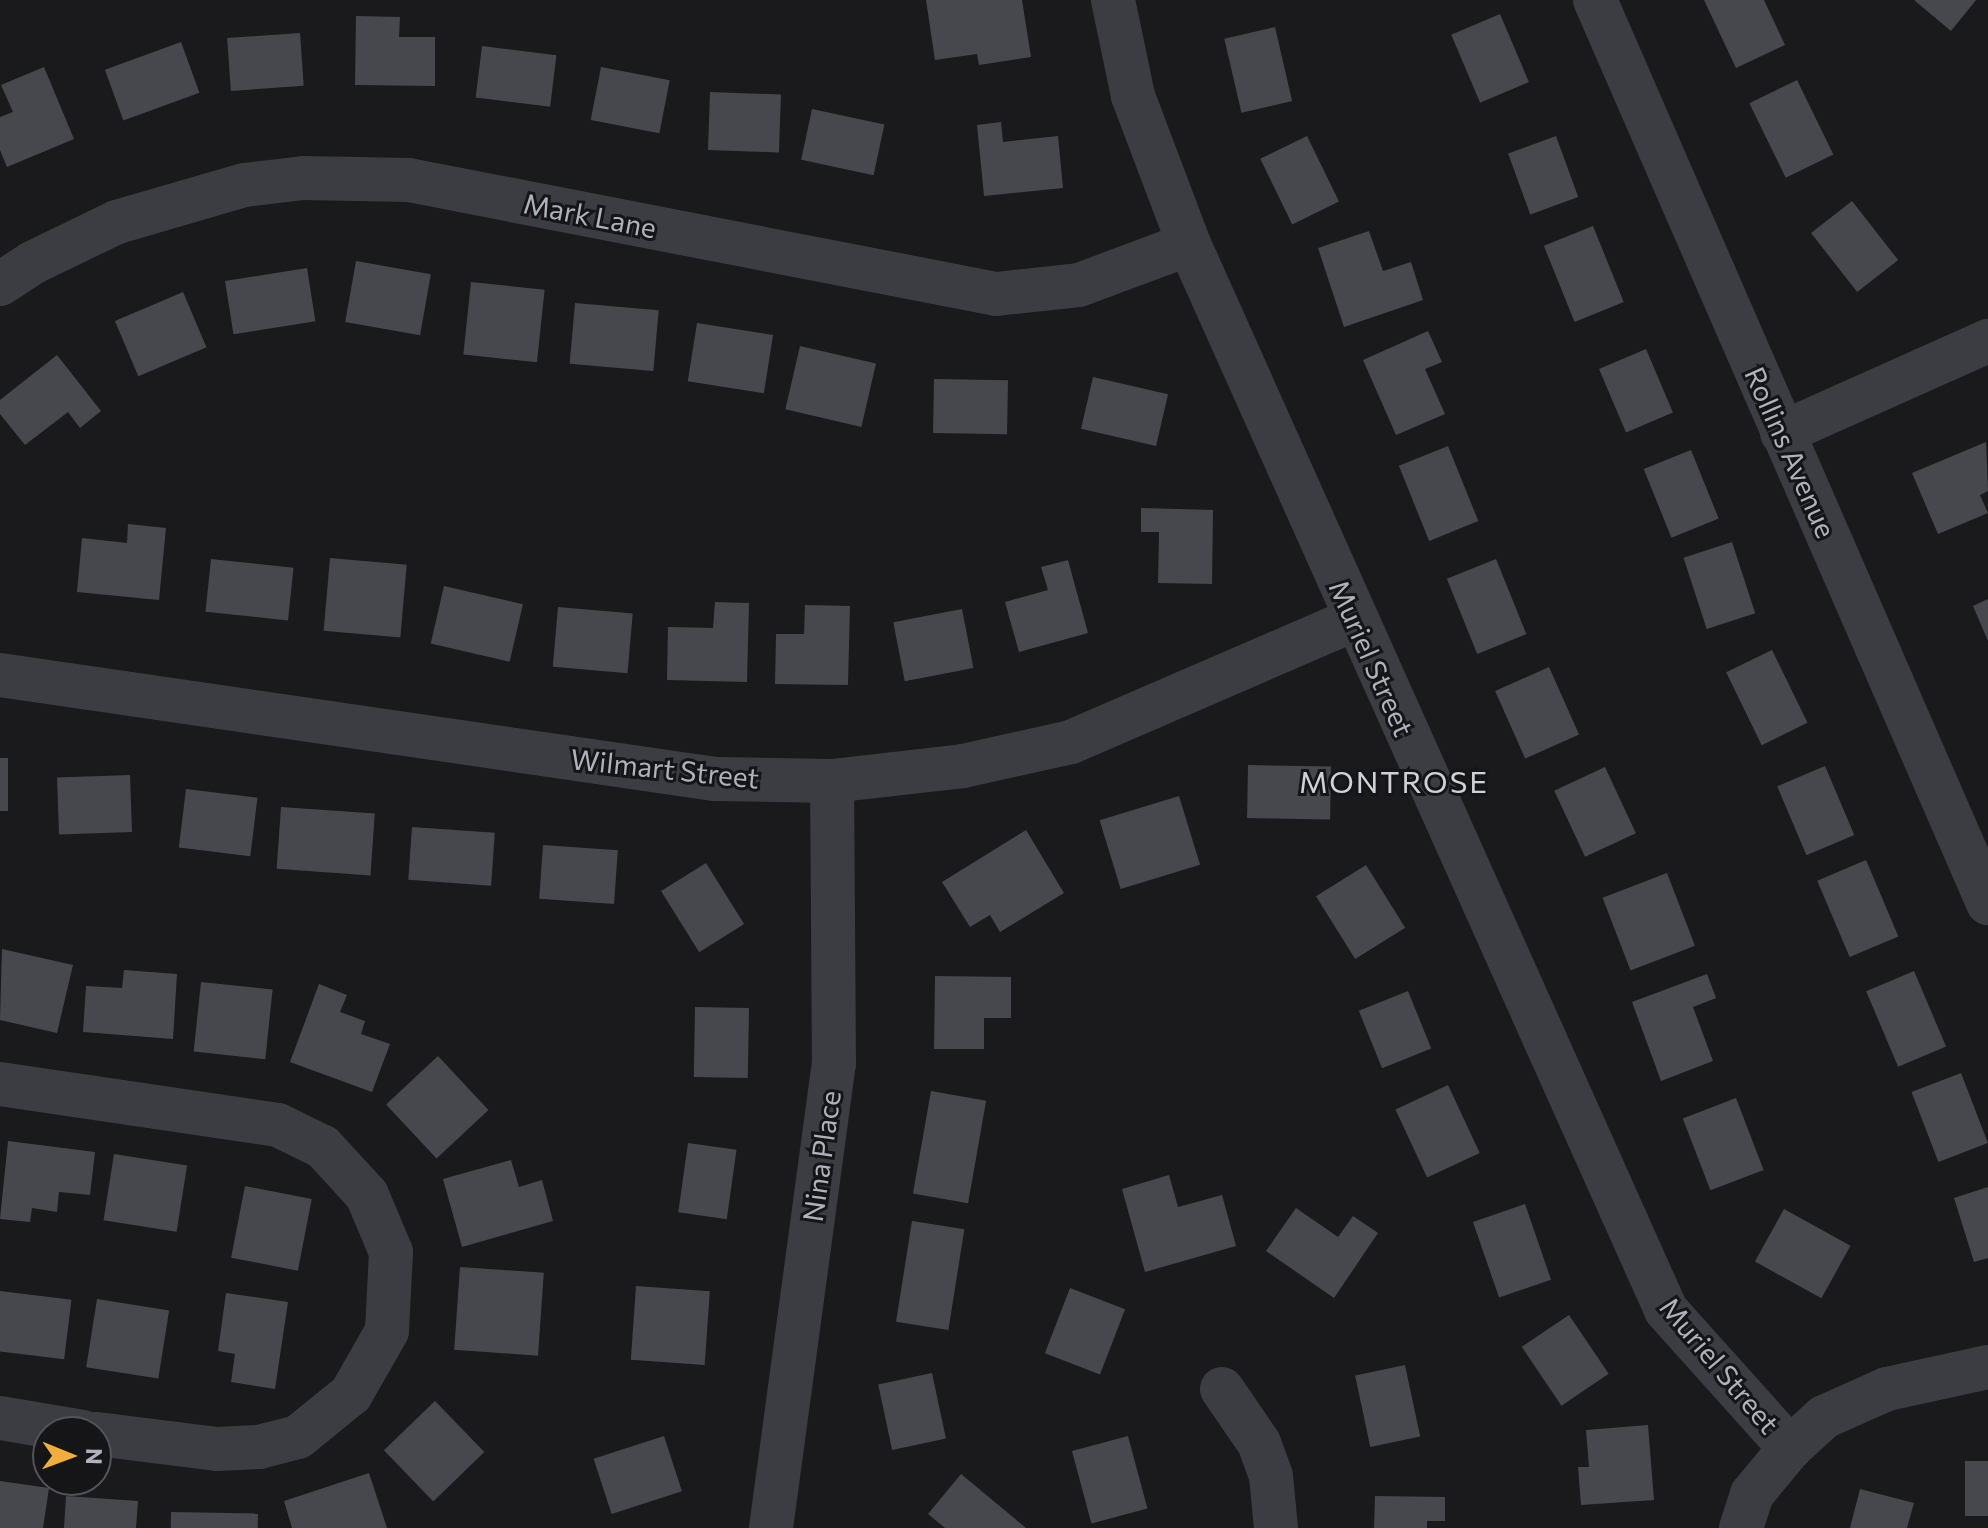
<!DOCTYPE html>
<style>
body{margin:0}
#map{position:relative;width:1988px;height:1528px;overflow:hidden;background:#1a1a1d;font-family:Commissioner,sans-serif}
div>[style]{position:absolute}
.building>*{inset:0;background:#47484d;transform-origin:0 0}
.minor>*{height:44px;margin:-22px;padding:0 22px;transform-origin:22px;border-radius:22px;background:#3b3d42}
span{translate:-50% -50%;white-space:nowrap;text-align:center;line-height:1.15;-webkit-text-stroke:6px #151518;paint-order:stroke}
.street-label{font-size:28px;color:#adb2bc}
.neighbourhood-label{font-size:30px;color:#ced1d8;letter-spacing:2px}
.north{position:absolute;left:32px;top:1416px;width:80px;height:80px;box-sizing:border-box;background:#151518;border:2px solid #52545a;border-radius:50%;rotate:91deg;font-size:22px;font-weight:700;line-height:32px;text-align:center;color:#adb2bc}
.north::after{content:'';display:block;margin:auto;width:28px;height:36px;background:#f2ae3d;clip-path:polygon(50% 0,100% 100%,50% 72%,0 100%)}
</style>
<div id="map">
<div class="building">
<div style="clip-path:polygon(926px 0,1022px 0,1031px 57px,979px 65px,977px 54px,935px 60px)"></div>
<div style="clip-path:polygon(1704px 0,1764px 0,1785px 45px,1736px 68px)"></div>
<div style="clip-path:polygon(1914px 0,1976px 0,1951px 31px)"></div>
<div style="left:1500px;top:14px;width:74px;height:53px;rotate:67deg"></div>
<div style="clip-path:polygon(356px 16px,400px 17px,399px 37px,435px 37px,435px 86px,355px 85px)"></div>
<div style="left:1275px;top:27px;width:76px;height:52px;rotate:77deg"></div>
<div style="left:300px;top:33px;width:53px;height:73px;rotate:86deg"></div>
<div style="left:181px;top:42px;width:54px;height:81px;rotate:70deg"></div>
<div style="left:482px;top:46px;width:75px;height:52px;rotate:7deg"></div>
<div style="clip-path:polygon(44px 67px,74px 139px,7px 167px,0 150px,0 117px,13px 112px,1px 85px)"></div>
<div style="left:601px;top:67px;width:70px;height:54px;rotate:11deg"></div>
<div style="left:1797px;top:80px;width:83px;height:53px;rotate:64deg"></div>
<div style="left:710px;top:92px;width:71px;height:58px;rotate:2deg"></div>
<div style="left:812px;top:109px;width:74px;height:52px;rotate:12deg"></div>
<div style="clip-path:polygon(1001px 122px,1003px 142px,1058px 136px,1063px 188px,984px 196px,977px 125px)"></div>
<div style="left:1307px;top:136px;width:73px;height:52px;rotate:64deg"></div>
<div style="left:1556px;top:136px;width:65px;height:51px;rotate:70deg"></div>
<div style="left:1852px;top:201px;width:75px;height:52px;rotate:52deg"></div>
<div style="left:1593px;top:226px;width:82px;height:53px;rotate:68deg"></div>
<div style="clip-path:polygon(1369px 231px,1383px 271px,1411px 262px,1423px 300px,1344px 327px,1318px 248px)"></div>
<div style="left:356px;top:261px;width:76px;height:62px;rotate:10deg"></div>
<div style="left:307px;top:268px;width:54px;height:83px;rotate:81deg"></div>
<div style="left:471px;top:282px;width:74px;height:73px;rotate:6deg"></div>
<div style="left:183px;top:292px;width:60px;height:74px;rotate:67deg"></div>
<div style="left:575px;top:303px;width:84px;height:61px;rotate:5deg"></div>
<div style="left:697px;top:323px;width:77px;height:59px;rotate:9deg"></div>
<div style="clip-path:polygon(1428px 331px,1442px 362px,1425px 369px,1445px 414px,1396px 435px,1363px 360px)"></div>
<div style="left:800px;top:346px;width:78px;height:65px;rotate:13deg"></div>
<div style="left:1646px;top:349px;width:69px;height:51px;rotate:67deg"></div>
<div style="clip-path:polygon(57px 355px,101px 411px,80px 428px,68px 412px,25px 445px,0 414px,0 400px)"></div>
<div style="left:1093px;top:377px;width:77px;height:53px;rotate:13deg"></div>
<div style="left:934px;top:379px;width:74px;height:54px;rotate:1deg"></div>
<div style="clip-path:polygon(1986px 442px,1988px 491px,1980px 495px,1988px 513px,1938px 534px,1912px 473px)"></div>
<div style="left:1448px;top:446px;width:81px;height:53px;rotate:68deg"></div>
<div style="left:1691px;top:450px;width:74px;height:51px;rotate:68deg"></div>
<div style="clip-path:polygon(1141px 508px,1213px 510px,1212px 584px,1158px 583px,1159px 532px,1141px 532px)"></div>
<div style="clip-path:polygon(128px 524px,166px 528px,159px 600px,77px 592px,82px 538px,127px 543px)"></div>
<div style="left:1732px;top:542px;width:75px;height:51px;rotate:72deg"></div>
<div style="left:330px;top:558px;width:77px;height:73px;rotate:5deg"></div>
<div style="left:211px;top:559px;width:83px;height:53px;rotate:6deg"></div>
<div style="left:1496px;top:559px;width:81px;height:53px;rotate:68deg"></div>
<div style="clip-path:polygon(1068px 560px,1088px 633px,1019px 652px,1005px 602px,1048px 590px,1041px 567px)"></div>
<div style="left:444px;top:586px;width:81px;height:59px;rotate:13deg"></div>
<div style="clip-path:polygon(1988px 599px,1988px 641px,1973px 606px)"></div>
<div style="clip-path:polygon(715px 602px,749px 603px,747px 682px,667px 680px,668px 627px,713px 628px)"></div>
<div style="clip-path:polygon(805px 605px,850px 606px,848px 685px,775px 684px,776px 634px,804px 634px)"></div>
<div style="left:558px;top:607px;width:75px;height:60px;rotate:5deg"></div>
<div style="left:962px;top:609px;width:60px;height:70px;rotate:79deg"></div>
<div style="left:1772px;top:650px;width:81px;height:51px;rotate:64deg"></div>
<div style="left:1549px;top:667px;width:74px;height:59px;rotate:66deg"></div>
<div style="left:0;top:758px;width:8px;height:53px"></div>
<div style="left:1248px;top:765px;width:83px;height:53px;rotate:1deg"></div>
<div style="left:1825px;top:766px;width:75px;height:52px;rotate:67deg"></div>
<div style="left:1605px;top:767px;width:73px;height:56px;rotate:65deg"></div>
<div style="left:130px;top:775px;width:57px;height:73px;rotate:88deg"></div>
<div style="left:186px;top:789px;width:72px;height:59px;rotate:7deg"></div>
<div style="left:1179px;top:796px;width:72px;height:83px;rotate:73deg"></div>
<div style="left:281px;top:807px;width:94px;height:62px;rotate:4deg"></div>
<div style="left:412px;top:827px;width:83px;height:53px;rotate:4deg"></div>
<div style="clip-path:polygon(1026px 830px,1064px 893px,1000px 932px,990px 915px,970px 927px,942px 882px)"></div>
<div style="left:543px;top:845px;width:75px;height:54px;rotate:4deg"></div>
<div style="left:1866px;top:860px;width:83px;height:53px;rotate:67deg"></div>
<div style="left:706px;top:863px;width:72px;height:53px;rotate:58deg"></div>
<div style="left:1366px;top:865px;width:74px;height:59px;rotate:58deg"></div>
<div style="left:1667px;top:873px;width:78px;height:69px;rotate:69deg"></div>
<div style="clip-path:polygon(2px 949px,73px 965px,57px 1033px,0 1020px)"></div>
<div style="clip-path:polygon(124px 970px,177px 974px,173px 1039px,83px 1032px,86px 986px,122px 988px)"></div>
<div style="left:1914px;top:971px;width:82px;height:52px;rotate:67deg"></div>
<div style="clip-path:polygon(1707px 974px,1716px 998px,1693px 1007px,1713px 1061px,1661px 1081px,1632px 1002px)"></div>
<div style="clip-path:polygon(935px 976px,1011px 977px,1011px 1018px,984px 1018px,984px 1049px,934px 1049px)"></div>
<div style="left:201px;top:982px;width:72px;height:70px;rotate:6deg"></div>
<div style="clip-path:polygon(319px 984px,347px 995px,340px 1012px,365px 1021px,361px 1034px,390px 1044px,372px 1092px,290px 1062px)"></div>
<div style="left:1408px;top:991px;width:62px;height:53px;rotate:68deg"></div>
<div style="left:695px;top:1007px;width:54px;height:70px;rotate:1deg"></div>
<div style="left:438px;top:1056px;width:74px;height:71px;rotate:47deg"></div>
<div style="left:1961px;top:1073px;width:75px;height:53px;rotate:69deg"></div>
<div style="left:1448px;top:1085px;width:75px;height:58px;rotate:65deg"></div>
<div style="left:931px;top:1091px;width:56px;height:104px;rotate:10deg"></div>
<div style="left:1736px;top:1098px;width:77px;height:57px;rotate:69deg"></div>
<div style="clip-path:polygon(8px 1141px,95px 1152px,90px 1195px,59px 1192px,57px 1212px,32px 1208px,30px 1222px,0 1219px)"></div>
<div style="left:688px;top:1143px;width:49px;height:70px;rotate:8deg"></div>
<div style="left:114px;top:1154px;width:74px;height:67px;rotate:9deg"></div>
<div style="clip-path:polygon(511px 1160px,519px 1187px,542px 1180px,553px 1221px,462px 1247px,443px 1179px)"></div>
<div style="clip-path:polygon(1169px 1175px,1178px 1207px,1222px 1195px,1236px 1246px,1145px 1272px,1122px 1189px)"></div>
<div style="left:245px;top:1186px;width:68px;height:73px;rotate:11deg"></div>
<div style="clip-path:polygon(1988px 1187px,1988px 1258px,1974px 1262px,1954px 1198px)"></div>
<div style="left:1525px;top:1204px;width:80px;height:55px;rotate:71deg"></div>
<div style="clip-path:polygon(1296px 1208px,1338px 1237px,1353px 1216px,1378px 1233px,1334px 1298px,1266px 1251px)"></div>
<div style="left:1784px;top:1209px;width:76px;height:60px;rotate:29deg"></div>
<div style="left:912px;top:1221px;width:53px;height:102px;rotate:9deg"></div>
<div style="left:460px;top:1267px;width:84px;height:83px;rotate:4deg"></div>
<div style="left:636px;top:1286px;width:74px;height:74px;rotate:4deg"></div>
<div style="left:1070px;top:1288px;width:59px;height:70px;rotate:21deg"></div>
<div style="left:0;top:1291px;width:72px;height:60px;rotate:7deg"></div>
<div style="clip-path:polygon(226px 1293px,288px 1302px,275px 1389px,231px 1382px,235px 1354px,218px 1351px)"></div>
<div style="left:97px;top:1299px;width:73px;height:69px;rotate:9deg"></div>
<div style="left:1569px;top:1315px;width:71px;height:57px;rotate:56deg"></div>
<div style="left:1405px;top:1365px;width:73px;height:51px;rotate:78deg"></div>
<div style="left:932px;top:1373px;width:67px;height:55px;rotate:78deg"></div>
<div style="left:435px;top:1401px;width:71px;height:71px;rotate:46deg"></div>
<div style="clip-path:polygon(1648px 1425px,1654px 1500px,1581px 1505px,1578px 1467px,1589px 1467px,1586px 1430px)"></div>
<div style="left:664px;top:1436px;width:58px;height:74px;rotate:72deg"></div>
<div style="left:1128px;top:1436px;width:75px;height:58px;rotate:75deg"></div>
<div style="left:1965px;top:1461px;width:23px;height:55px"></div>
<div style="clip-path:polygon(369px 1473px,387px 1528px,292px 1528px,284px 1501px)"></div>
<div style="clip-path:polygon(961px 1474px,1026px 1528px,945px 1528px,928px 1514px)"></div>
<div style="clip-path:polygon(0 1481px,49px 1488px,43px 1528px,0 1528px)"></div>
<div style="clip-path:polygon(1860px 1489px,1914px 1503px,1907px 1528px,1850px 1528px)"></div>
<div style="clip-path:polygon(66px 1496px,138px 1501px,136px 1528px,64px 1528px)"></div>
<div style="clip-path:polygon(1375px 1496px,1445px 1497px,1445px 1521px,1427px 1521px,1427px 1528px,1374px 1528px)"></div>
<div style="left:171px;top:1512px;width:87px;height:16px;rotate:1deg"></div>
</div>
<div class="minor">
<div style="left:1113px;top:0;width:98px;rotate:78.2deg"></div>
<div style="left:1133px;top:96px;width:158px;rotate:69.3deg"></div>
<div style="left:1189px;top:244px;width:1168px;rotate:65.89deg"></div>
<div style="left:1666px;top:1310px;width:186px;rotate:48.1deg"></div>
<div style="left:1595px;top:0;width:985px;rotate:66.48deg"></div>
<div style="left:0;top:284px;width:38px;rotate:-33deg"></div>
<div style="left:32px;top:263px;width:94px;rotate:-25.8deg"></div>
<div style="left:117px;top:222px;width:132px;rotate:-16.2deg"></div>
<div style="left:244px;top:185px;width:60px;rotate:-6.7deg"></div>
<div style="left:304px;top:178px;width:105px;rotate:1.1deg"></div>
<div style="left:409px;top:180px;width:598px;rotate:10.99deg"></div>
<div style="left:996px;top:294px;width:83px;rotate:-6.2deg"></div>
<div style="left:1079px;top:285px;width:117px;rotate:-20.4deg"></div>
<div style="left:1782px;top:433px;width:226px;rotate:-24.1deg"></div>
<div style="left:0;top:675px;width:723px;rotate:8.28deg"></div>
<div style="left:715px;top:779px;width:117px;rotate:1deg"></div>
<div style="left:832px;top:781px;width:132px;rotate:-6.5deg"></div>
<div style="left:963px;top:766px;width:111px;rotate:-12.5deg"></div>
<div style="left:1071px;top:742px;width:309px;rotate:-23.4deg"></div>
<div style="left:0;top:1084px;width:281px;rotate:8.4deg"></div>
<div style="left:278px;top:1125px;width:50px;rotate:26.1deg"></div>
<div style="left:323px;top:1147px;width:65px;rotate:47.5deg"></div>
<div style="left:367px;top:1195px;width:62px;rotate:67.2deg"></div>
<div style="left:391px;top:1252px;width:79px;rotate:92.9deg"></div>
<div style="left:387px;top:1331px;width:73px;rotate:119.7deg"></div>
<div style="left:351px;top:1394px;width:68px;rotate:140.9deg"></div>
<div style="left:298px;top:1437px;width:40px;rotate:165.6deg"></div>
<div style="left:259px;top:1447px;width:42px;rotate:177.3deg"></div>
<div style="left:217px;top:1449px;width:122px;rotate:-172.9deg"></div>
<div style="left:1222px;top:1389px;width:65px;rotate:55.6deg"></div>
<div style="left:1259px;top:1443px;width:35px;rotate:70deg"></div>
<div style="left:1271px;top:1476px;width:52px;rotate:84.5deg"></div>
<div style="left:0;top:1418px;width:84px;rotate:9.6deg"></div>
<div style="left:771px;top:1528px;width:468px;rotate:-82.3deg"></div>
<div style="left:834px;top:1064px;width:283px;rotate:-90.4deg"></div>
<div style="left:1741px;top:1528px;width:36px;rotate:-72deg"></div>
<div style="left:1752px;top:1494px;width:60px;rotate:-50.4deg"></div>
<div style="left:1790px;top:1448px;width:46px;rotate:-42.4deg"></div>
<div style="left:1824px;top:1417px;width:69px;rotate:-24deg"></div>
<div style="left:1887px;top:1389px;width:103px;rotate:-12.3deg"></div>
</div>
<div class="street-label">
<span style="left:590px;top:215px;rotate:11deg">Mark Lane</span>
<span style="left:1791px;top:452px;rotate:66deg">Rollins Avenue</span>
<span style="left:1372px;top:658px;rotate:66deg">Muriel Street</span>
<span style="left:665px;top:768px;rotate:6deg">Wilmart Street</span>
<span style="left:821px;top:1156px;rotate:-82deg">Nina Place</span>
<span style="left:1720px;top:1365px;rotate:50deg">Muriel Street</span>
</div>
<div class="neighbourhood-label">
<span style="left:1394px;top:781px">MONTROSE</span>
</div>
<div class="north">N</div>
</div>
